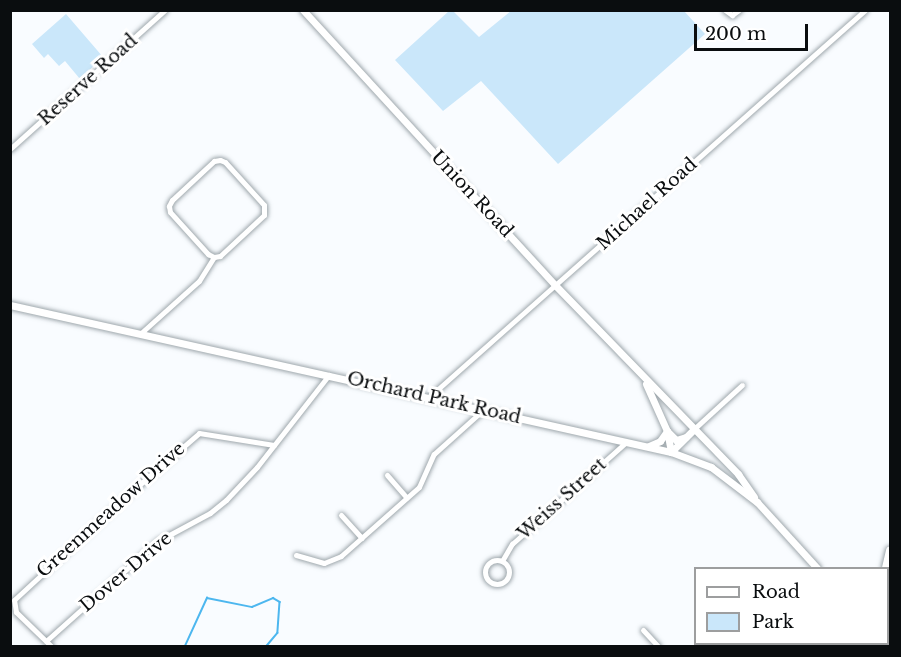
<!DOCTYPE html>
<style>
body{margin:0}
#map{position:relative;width:901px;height:657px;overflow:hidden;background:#f9fcff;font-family:"Libre Baskerville",serif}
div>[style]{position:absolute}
.green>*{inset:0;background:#cae7fa}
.stream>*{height:1.5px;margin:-0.75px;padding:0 0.75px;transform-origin:0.75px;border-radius:0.75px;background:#4db7ef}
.roads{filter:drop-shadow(0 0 2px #9fa8ad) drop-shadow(0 0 2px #9fa8ad)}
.minor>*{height:5px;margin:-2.5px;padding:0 2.5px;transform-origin:2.5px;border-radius:2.5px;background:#fff}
.minor>.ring{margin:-2.5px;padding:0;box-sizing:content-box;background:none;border:5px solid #fff;border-radius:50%}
.major>*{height:7px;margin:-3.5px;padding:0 3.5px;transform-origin:3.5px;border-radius:3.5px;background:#fff}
.highway>*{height:8px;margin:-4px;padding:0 4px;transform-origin:4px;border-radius:4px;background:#fff}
span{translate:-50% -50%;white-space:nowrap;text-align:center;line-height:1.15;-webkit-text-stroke:6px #fff;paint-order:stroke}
.street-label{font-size:18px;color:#0a0d0f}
.frame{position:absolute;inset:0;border:12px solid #0a0d0f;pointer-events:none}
.legend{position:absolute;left:694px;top:567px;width:195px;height:78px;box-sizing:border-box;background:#fff;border:2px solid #9d9e9f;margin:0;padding:8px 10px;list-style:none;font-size:18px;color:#0a0d0f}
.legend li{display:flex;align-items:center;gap:12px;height:30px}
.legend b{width:30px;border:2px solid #9d9e9f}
.scale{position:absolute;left:694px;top:24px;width:114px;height:27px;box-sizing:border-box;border:3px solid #0a0d0f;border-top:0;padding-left:8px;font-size:18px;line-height:21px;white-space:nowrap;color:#0a0d0f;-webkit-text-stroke:4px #fff;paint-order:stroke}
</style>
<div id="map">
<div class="green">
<div style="clip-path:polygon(512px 10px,684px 11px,705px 34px,558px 164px,481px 81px,443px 111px,395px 60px,449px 11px,453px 11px,479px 37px)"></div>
<div style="clip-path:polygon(66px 14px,103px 57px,80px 79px,65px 61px,59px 66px,48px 54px,44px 58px,32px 44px)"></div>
</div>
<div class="stream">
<div style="left:185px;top:646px;width:53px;rotate:-65.4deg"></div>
<div style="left:207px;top:598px;width:46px;rotate:11.3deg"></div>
<div style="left:252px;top:607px;width:23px;rotate:-23deg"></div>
<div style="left:273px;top:598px;width:8px;rotate:30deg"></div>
<div style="left:280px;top:602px;width:31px;rotate:94deg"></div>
<div style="left:278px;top:633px;width:17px;rotate:130deg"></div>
</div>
<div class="roads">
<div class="minor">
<div style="left:725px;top:10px;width:9px;rotate:36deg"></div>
<div style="left:732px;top:15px;width:9px;rotate:-36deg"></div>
<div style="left:10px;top:149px;width:208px;rotate:-41.9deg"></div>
<div style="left:141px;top:333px;width:78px;rotate:-41.9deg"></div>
<div style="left:199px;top:281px;width:28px;rotate:-58deg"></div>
<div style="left:214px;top:257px;width:6px;rotate:-9deg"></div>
<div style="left:220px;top:256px;width:60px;rotate:-43deg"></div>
<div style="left:264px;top:215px;width:10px;rotate:-90deg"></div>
<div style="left:264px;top:205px;width:58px;rotate:-132.2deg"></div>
<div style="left:225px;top:162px;width:5px;rotate:-158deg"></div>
<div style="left:220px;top:160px;width:6px;rotate:171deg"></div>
<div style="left:214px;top:161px;width:57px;rotate:137.1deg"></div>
<div style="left:172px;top:200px;width:7px;rotate:117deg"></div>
<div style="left:169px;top:206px;width:6px;rotate:81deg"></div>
<div style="left:170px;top:212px;width:57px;rotate:47.9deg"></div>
<div style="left:208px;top:254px;width:7px;rotate:27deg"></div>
<div style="left:429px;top:397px;width:583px;rotate:-41.59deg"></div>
<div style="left:694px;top:429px;width:65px;rotate:-42.5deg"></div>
<div style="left:387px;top:475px;width:30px;rotate:49deg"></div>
<div style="left:341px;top:515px;width:31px;rotate:48deg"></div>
<div style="left:296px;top:555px;width:29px;rotate:16deg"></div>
<div style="left:324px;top:563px;width:18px;rotate:-22deg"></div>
<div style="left:341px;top:556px;width:104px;rotate:-41.5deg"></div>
<div style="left:419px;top:487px;width:36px;rotate:-66deg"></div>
<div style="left:434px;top:454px;width:66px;rotate:-41.9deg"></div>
<div class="ring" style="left:485px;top:560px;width:19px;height:19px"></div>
<div style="left:502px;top:561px;width:20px;rotate:-60deg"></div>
<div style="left:512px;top:544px;width:153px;rotate:-41.8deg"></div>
<div style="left:643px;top:630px;width:22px;rotate:47deg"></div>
<div style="left:46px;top:641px;width:150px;rotate:-41.8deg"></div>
<div style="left:158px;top:541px;width:59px;rotate:-28.3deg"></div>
<div style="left:210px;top:513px;width:21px;rotate:-39deg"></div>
<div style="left:226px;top:500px;width:45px;rotate:-46.8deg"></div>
<div style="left:257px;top:467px;width:117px;rotate:-52deg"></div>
<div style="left:51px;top:646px;width:49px;rotate:-135.8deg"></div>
<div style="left:16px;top:612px;width:12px;rotate:-99deg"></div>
<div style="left:14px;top:600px;width:159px;rotate:-42.7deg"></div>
<div style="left:131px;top:492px;width:90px;rotate:-40.9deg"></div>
<div style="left:199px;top:433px;width:76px;rotate:9.1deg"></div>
<div style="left:868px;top:646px;width:4px;rotate:-34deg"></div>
</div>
<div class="major">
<div style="left:303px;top:10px;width:374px;rotate:47.5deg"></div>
<div style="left:556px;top:286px;width:262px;rotate:45.9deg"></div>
<div style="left:738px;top:474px;width:28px;rotate:55deg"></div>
<div style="left:10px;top:305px;width:677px;rotate:12.54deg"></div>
<div style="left:671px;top:452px;width:43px;rotate:20.6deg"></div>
<div style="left:711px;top:467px;width:58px;rotate:37.3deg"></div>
<div style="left:757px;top:502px;width:89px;rotate:47.7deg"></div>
<div style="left:646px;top:384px;width:51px;rotate:65.9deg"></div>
<div style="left:667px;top:431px;width:21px;rotate:79deg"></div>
<div style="left:649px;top:446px;width:12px;rotate:-24deg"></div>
<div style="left:660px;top:441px;width:12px;rotate:-55deg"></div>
<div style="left:667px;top:431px;width:13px;rotate:45deg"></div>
<div style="left:676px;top:440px;width:10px;rotate:-17deg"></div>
<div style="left:671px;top:452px;width:33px;rotate:-45deg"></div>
<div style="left:883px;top:644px;width:3px;rotate:45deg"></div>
</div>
<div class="highway">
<div style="left:886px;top:568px;width:18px;rotate:-77deg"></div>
<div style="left:888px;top:606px;width:15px;rotate:-82deg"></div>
<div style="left:875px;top:646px;width:2px;rotate:-63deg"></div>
</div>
</div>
<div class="street-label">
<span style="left:88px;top:80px;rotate:-42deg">Reserve Road</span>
<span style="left:472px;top:194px;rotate:47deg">Union Road</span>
<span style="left:647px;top:204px;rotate:-42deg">Michael Road</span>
<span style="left:434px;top:398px;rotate:13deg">Orchard Park Road</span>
<span style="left:562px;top:499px;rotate:-42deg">Weiss Street</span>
<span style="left:111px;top:510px;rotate:-42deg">Greenmeadow Drive</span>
<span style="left:126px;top:572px;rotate:-40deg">Dover Drive</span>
</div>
<div class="frame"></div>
<ul class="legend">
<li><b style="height:8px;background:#fff"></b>Road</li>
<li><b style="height:16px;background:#cae7fa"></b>Park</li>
</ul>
<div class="scale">200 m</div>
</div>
